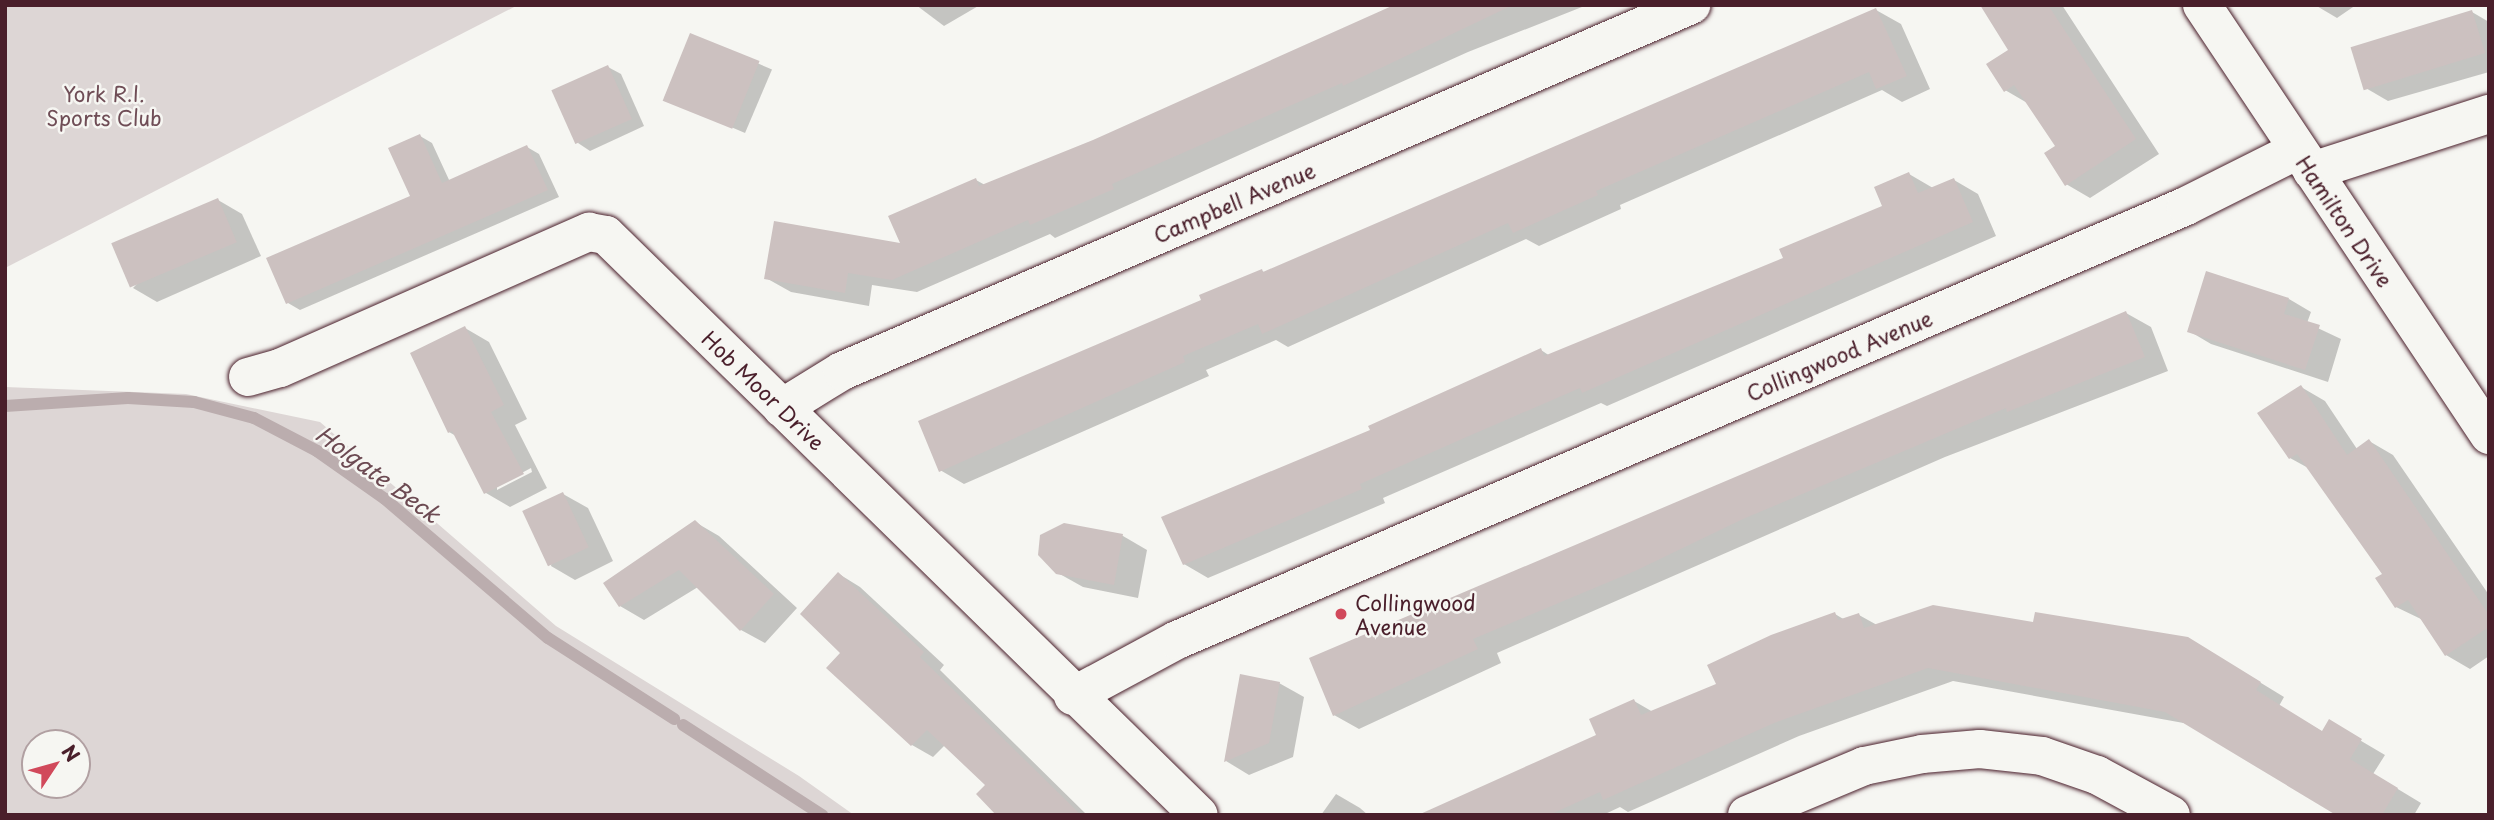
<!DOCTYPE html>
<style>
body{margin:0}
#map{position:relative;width:2494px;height:820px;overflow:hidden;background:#f6f6f2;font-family:"Playpen Sans",sans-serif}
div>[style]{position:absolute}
.green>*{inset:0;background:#ddd6d5}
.shadow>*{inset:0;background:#0003;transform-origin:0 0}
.stream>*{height:12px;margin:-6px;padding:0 6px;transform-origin:6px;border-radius:6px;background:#bbadae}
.building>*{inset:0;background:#ccc1c0;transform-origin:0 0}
.roads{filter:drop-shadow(0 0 2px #4a1f2b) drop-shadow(0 0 2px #4a1f2b)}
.minor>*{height:38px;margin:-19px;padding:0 19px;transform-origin:19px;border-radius:19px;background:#f6f6f2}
.dots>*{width:19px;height:19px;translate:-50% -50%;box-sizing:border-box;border:4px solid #f6f6f2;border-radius:50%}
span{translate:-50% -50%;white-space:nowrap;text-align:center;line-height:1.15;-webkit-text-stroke:5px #f6f6f2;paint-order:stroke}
.park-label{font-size:21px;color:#6f4d56}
.street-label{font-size:21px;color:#4a1f2b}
.poi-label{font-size:21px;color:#4a1f2b}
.left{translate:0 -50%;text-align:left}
.water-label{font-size:23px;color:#6c4a52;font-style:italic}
.frame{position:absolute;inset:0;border:7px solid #4a1f2b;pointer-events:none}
.north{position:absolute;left:21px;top:729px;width:70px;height:70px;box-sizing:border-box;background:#f6f6f2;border:2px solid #b1a0a2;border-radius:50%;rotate:54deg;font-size:19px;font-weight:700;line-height:28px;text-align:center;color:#4a1f2b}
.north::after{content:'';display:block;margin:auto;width:24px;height:32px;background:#d1495b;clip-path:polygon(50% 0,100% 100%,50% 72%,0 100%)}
</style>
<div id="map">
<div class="green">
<div style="clip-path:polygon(5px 5px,518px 5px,5px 268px)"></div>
<div style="clip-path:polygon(evenodd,5px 387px,186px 394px,320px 422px,556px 626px,799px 776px,854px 815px,5px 815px,5px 387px,35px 743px,77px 743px,77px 785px,35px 785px,35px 743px)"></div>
</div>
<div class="shadow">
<div style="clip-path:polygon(916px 5px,980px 5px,944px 26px)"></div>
<div style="clip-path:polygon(1399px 5px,1587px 5px,1468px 52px,1055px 238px,1050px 234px,917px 292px,872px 285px,869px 306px,791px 292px,766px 278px,903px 245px,976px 180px,985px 185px,1094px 141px)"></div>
<div style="clip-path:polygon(1982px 5px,2062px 5px,2159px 154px,2090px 198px,2066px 184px,2058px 146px,2029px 104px,2005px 90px,2011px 50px)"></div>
<div style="clip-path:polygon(2315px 5px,2356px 5px,2337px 18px)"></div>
<div style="clip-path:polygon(1876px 10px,1901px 24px,1930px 89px,1902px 102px,1882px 90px,1620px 205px,1621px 209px,1539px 246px,1526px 239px,1288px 347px,1276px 340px,1206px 370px,1209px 376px,964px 484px,940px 470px,1203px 300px,1262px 271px,1266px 273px)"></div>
<div style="clip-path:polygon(2472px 12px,2489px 22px,2489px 72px,2388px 101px,2364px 87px)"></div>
<div style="left:691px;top:35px;width:88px;height:69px;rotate:23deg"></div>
<div style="clip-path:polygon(608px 67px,621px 74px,644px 126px,590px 151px,578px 143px)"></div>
<div style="clip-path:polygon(420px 136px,432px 143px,450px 182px,527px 147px,539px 154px,559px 197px,300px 310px,288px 303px,269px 259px,412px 196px)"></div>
<div style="clip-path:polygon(1909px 174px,1933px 188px,1954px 180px,1978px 194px,1996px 236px,1607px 406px,1601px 403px,1383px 498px,1385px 503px,1208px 578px,1184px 564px,1372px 430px,1541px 350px,1550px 356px,1786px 259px,1884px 207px)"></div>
<div style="clip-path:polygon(218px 200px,242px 214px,261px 256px,157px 302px,133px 288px)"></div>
<div style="clip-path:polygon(2289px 299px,2311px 312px,2307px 323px,2341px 339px,2328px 382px,2211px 344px,2189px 331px)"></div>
<div style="clip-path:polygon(2126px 313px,2151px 327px,2168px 371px,1945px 457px,1497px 653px,1501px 663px,1359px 729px,1334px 715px,1311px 659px)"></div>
<div style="clip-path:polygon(evenodd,465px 328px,489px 342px,527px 419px,515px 425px,547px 488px,510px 507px,486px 493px,456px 436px,449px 432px,465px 328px,531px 468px,532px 472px,497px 490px,497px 486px,531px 468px)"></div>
<div style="clip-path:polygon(2301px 387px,2325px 401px,2357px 449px,2369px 441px,2393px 455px,2489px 595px,2489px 656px,2470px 669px,2446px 655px,2423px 620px,2396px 607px,2384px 574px,2310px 469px,2290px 458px)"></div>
<div style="clip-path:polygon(563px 494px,588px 508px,613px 561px,575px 580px,551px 566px)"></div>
<div style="clip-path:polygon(695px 522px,719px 536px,797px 608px,765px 643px,741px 630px,698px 587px,644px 620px,620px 606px)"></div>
<div style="clip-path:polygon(1064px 525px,1123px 536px,1147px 550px,1138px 598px,1083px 587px,1058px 573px)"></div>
<div style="clip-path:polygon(839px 574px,860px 587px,944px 665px,940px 670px,1087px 815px,999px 815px,987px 785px,945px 745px,933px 757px,912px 745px,843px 652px)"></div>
<div style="clip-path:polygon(1835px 614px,1845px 620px,1859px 615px,1877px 625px,2212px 653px,2284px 697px,2279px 706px,2323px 732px,2329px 722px,2385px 755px,2373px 774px,2421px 803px,2414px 815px,2338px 815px,2189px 724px,1953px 681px,1799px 736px,1628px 812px,1620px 807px,1603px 815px,1470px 815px,1598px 736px,1634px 701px,1653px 712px,1718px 685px)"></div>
<div style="clip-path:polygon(1279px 683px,1304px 697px,1293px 757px,1249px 775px,1226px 761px)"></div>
<div style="clip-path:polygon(1336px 794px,1360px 808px,1368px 815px,1321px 815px)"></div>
</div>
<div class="stream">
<div style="left:5px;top:406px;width:123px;rotate:-3.7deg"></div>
<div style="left:128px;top:398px;width:66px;rotate:3.5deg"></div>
<div style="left:194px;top:402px;width:62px;rotate:14.9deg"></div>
<div style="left:254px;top:418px;width:71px;rotate:27.6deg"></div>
<div style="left:317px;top:451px;width:83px;rotate:35.2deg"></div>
<div style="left:385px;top:499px;width:214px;rotate:40.5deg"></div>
<div style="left:548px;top:638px;width:150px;rotate:32.7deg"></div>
<div style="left:683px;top:725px;width:166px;rotate:32.9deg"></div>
</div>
<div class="building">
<div style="clip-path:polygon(1394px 5px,1513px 5px,1343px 86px,1342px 83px,1112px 184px,1114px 189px,1030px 225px,1028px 220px,892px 280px,848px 273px,845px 293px,764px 279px,774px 221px,900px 243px,888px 216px,976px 178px,979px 186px,1093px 140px)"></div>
<div style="clip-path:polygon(1980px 5px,2048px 5px,2136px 139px,2065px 186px,2044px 153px,2055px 146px,2014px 85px,2004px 92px,1986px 64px,2008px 50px)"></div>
<div style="clip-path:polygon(1876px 8px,1907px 76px,1876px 89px,1869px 72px,1596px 191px,1598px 195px,1513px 233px,1508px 223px,1262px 334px,1258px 324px,1183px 356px,1185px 362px,939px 472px,918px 421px,1201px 300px,1199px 295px,1262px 269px,1263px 272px)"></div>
<div style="left:2472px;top:10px;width:45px;height:127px;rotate:73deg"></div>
<div style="left:690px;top:33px;width:75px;height:73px;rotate:22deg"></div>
<div style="left:608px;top:65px;width:59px;height:62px;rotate:66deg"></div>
<div style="clip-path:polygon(420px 134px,442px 183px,527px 145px,548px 190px,286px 304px,266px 258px,410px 196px,388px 148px)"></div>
<div style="clip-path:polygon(1909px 172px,1918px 193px,1954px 178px,1973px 222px,1582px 393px,1580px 388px,1462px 439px,1360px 484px,1362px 489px,1183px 565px,1161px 517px,1370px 430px,1368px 426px,1541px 348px,1544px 356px,1783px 258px,1779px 249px,1882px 206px,1874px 187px)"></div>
<div style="left:218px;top:198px;width:48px;height:116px;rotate:67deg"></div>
<div style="clip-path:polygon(2206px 271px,2289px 298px,2284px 314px,2320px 325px,2305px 370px,2187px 332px)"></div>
<div style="clip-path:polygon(2126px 311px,2145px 357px,2007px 412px,2006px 408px,1743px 519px,1635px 571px,1473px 639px,1478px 649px,1333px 716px,1309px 658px)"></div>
<div style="clip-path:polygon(465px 326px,504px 405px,491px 412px,524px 474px,484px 494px,452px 431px,448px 433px,410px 353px)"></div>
<div style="clip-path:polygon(2301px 385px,2347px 455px,2369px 439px,2489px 615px,2489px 627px,2445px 656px,2408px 600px,2395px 608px,2375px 578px,2382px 574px,2297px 454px,2289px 459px,2257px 413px)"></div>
<div style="left:563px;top:492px;width:61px;height:45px;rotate:65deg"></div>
<div style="clip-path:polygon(695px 520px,774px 594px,740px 631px,679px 570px,619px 607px,603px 583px)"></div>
<div style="clip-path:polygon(1064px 523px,1123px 534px,1114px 585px,1056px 574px,1038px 555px,1040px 535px)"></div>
<div style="clip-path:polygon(838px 572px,924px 652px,920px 657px,1081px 815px,996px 815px,976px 794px,985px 785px,927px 730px,911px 746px,826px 668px,840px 653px,800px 614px)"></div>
<div style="clip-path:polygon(1933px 605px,2033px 622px,2035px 612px,2188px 637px,2261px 682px,2256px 690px,2322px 731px,2329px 719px,2362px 739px,2350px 759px,2398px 788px,2382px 815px,2336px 815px,2165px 712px,1928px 668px,1774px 723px,1603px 800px,1600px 792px,1549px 815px,1418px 815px,1596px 735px,1589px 719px,1634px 699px,1641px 715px,1716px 684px,1707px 665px,1771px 635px,1835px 612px,1838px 620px,1859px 613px,1864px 628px)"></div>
<div style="clip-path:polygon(1240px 674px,1280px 682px,1269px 743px,1224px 762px)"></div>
</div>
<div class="roads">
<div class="minor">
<div style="left:2202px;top:5px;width:517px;rotate:56.28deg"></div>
<div style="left:2312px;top:171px;width:186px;rotate:-17.9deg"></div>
<div style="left:248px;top:377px;width:33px;rotate:-16deg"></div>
<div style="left:280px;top:368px;width:338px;rotate:-23.8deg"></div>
<div style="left:589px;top:232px;width:17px;rotate:10deg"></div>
<div style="left:606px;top:235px;width:829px;rotate:44.37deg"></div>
<div style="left:782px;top:408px;width:70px;rotate:-31.7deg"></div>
<div style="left:842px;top:371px;width:925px;rotate:-23.32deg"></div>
<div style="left:1073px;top:696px;width:118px;rotate:-28.3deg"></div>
<div style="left:1177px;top:640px;width:1098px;rotate:-23.27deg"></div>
<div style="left:2186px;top:206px;width:125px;rotate:-26.6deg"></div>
<div style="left:1747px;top:815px;width:127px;rotate:-22.7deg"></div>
<div style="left:1864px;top:766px;width:59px;rotate:-11.7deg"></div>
<div style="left:1922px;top:754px;width:58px;rotate:-4.9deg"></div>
<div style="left:1980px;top:749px;width:62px;rotate:6.4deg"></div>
<div style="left:2042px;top:756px;width:58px;rotate:19.1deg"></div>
<div style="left:2097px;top:775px;width:84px;rotate:28.4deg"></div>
</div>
</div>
<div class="dots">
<div style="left:1341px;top:614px;background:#d1495b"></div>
</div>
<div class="park-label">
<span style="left:104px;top:105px">York R.I.<br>Sports Club</span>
</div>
<div class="street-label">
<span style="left:1234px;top:202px;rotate:-23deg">Campbell Avenue</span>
<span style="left:2345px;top:221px;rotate:56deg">Hamilton Drive</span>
<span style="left:1839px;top:355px;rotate:-23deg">Collingwood Avenue</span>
<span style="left:764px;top:390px;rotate:44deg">Hob Moor Drive</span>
</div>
<div class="poi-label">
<span class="left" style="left:1355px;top:614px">Collingwood<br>Avenue</span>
</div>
<div class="water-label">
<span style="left:378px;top:474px;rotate:36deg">Holgate Beck</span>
</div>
<div class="frame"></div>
<div class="north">N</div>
</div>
